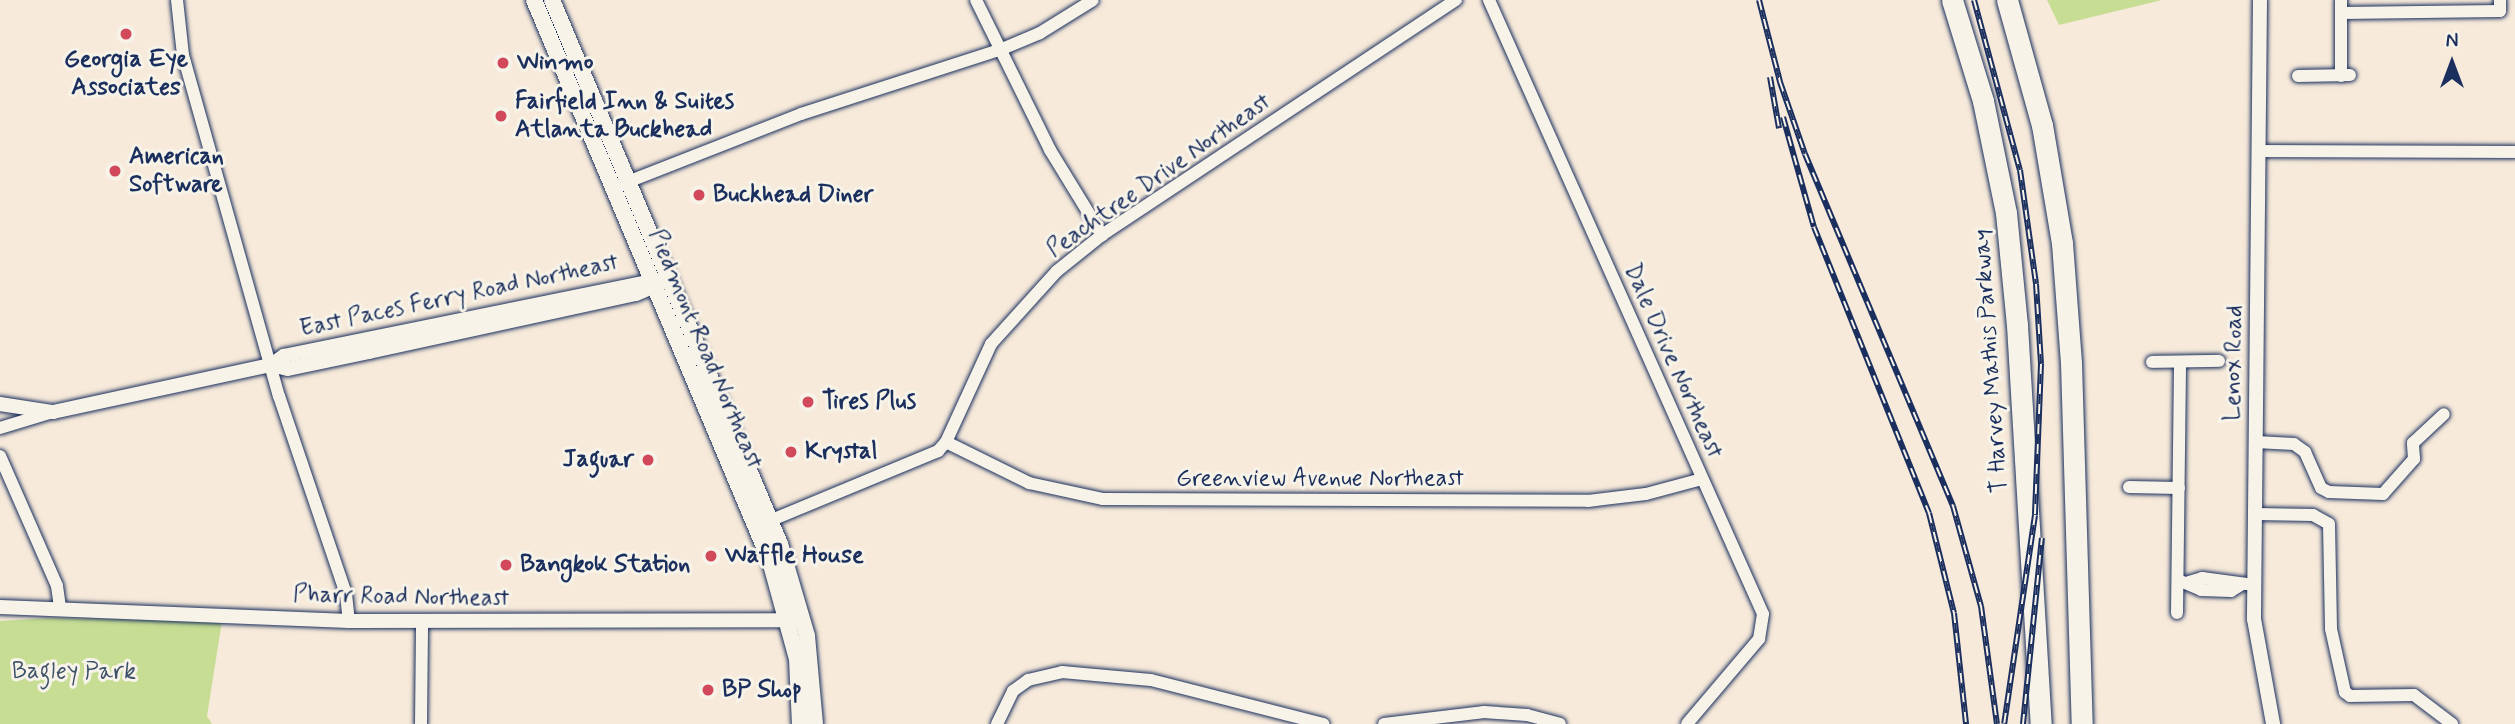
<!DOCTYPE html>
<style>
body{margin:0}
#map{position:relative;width:2515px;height:724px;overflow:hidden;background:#f7eada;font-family:Mynerve,sans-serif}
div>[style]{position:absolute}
.green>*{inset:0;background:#c6dd93}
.roads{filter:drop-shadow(0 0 2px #1b2f5e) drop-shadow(0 0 2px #1b2f5e)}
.minor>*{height:12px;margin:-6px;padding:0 6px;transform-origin:6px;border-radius:6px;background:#f7f3e8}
.tertiary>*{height:14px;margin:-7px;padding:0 7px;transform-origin:7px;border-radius:7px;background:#f7f3e8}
.secondary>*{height:16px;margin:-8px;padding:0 8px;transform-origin:8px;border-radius:8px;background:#f7f3e8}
.motorway>*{height:21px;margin:-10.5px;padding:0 10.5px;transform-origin:10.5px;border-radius:10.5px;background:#f7f3e8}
.rail>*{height:6px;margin-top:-3px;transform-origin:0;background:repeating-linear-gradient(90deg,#f7f3e8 0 10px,#1b2f5e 0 20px);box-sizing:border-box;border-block:2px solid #1b2f5e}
.dots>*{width:19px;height:19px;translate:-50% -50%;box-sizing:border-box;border:4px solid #f7f3e8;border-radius:50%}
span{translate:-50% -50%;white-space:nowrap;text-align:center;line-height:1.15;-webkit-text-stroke:6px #f7f3e8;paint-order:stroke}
.poi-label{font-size:24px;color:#1b2f5e;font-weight:700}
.left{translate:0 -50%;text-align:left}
.right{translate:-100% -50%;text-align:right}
.street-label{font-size:24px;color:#1b2f5e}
.park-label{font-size:24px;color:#3d5269}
.north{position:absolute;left:2417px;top:28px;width:70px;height:70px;-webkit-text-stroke:5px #f7f3e8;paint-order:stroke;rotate:0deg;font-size:19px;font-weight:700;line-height:28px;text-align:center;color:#1b2f5e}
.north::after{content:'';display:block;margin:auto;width:24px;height:32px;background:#1b2f5e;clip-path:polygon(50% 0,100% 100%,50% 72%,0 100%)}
</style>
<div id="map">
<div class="green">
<div style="clip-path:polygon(2047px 0,2162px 0,2059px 25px)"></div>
<div style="clip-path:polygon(49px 618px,222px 621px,207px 716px,212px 724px,0 724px,0 621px)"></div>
</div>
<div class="roads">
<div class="minor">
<div style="left:177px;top:0;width:55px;rotate:83.8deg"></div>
<div style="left:183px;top:55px;width:354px;rotate:74.3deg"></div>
<div style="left:279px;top:396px;width:209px;rotate:71.3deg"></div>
<div style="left:346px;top:594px;width:27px;rotate:84deg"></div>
<div style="left:976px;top:0;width:167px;rotate:63.7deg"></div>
<div style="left:1050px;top:150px;width:100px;rotate:58.5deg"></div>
<div style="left:1489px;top:0;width:672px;rotate:65.95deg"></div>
<div style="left:1763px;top:614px;width:25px;rotate:99deg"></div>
<div style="left:1759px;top:639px;width:111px;rotate:130.3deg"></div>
<div style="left:2341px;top:13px;width:159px;rotate:-0.7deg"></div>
<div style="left:2500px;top:11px;width:11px;rotate:-90deg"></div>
<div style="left:2298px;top:76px;width:52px;rotate:-1.1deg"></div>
<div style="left:2341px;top:76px;width:76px;rotate:-90deg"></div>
<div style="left:2259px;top:151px;width:256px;rotate:0.2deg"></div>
<div style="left:620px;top:185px;width:194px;rotate:-21.4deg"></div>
<div style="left:801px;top:114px;width:211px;rotate:-17.9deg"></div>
<div style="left:1002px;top:49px;width:41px;rotate:-22.8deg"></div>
<div style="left:1040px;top:33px;width:62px;rotate:-31.9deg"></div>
<div style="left:2152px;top:362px;width:67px;rotate:-0.9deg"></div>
<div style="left:0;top:428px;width:55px;rotate:-16.8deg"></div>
<div style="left:946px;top:442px;width:93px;rotate:26.3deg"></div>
<div style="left:1029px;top:483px;width:76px;rotate:12.2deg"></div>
<div style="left:1103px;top:499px;width:485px;rotate:0.2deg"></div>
<div style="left:1588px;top:501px;width:58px;rotate:-6.9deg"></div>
<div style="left:1646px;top:494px;width:58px;rotate:-15deg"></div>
<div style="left:2256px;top:442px;width:38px;rotate:3deg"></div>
<div style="left:2294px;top:444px;width:14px;rotate:36deg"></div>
<div style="left:2305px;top:452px;width:39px;rotate:66deg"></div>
<div style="left:2321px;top:488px;width:9px;rotate:27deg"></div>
<div style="left:2329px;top:492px;width:54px;rotate:2.1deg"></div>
<div style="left:2383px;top:494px;width:47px;rotate:-48.5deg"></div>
<div style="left:2414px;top:459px;width:16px;rotate:-94deg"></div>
<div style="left:2413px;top:443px;width:42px;rotate:-43.1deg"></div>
<div style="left:0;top:456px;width:142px;rotate:66.3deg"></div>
<div style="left:57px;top:586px;width:22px;rotate:82deg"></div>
<div style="left:2129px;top:487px;width:50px;rotate:1.1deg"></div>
<div style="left:2256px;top:514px;width:57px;rotate:1deg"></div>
<div style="left:2313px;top:515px;width:18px;rotate:29deg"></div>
<div style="left:2329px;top:524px;width:105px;rotate:88.9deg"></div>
<div style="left:2331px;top:629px;width:65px;rotate:77.5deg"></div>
<div style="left:2345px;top:692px;width:6px;rotate:39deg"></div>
<div style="left:2350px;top:696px;width:64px;rotate:-0.9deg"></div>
<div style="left:2414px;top:695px;width:48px;rotate:37.3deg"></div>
<div style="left:762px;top:524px;width:191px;rotate:-22.5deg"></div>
<div style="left:938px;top:451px;width:12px;rotate:-48deg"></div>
<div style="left:946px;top:442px;width:108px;rotate:-65.3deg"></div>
<div style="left:991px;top:344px;width:98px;rotate:-47.9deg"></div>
<div style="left:1057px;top:271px;width:58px;rotate:-38.7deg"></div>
<div style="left:1102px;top:235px;width:425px;rotate:-33.6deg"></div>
<div style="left:2178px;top:580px;width:25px;rotate:23deg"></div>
<div style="left:2201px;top:590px;width:30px;rotate:2deg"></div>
<div style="left:2231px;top:591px;width:13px;rotate:-32deg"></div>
<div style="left:2189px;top:582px;width:14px;rotate:-17deg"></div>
<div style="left:2202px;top:578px;width:45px;rotate:7.6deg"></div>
<div style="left:2177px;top:613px;width:251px;rotate:-89.3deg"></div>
<div style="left:421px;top:724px;width:103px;rotate:-89.4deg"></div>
<div style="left:997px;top:724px;width:37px;rotate:-64deg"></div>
<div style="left:1013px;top:691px;width:19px;rotate:-36deg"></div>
<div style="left:1028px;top:680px;width:35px;rotate:-13deg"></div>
<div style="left:1062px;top:672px;width:89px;rotate:5.1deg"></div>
<div style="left:1151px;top:680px;width:178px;rotate:14.3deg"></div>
<div style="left:1384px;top:724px;width:101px;rotate:-6.8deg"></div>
<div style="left:1484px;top:712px;width:43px;rotate:4deg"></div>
<div style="left:1527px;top:715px;width:34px;rotate:15deg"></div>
</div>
<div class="tertiary">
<div style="left:2260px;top:0;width:619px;rotate:90.56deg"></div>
<div style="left:2254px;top:619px;width:107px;rotate:79.7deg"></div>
<div style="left:271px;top:365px;width:16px;rotate:-35deg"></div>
<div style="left:284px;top:356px;width:381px;rotate:-11.5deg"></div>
<div style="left:0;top:404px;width:54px;rotate:8.6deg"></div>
<div style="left:53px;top:412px;width:223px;rotate:-12.2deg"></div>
<div style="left:271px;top:365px;width:17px;rotate:13deg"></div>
<div style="left:288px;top:369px;width:83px;rotate:-11.9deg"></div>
<div style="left:369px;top:352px;width:273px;rotate:-12.3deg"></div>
<div style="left:636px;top:294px;width:30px;rotate:-23deg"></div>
<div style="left:0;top:607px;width:349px;rotate:2.3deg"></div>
<div style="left:349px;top:621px;width:447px;rotate:-0.1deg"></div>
</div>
<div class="secondary">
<div style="left:534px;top:0;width:609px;rotate:67.18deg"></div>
<div style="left:770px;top:561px;width:102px;rotate:74.6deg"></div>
<div style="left:797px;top:659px;width:65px;rotate:87.4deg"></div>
<div style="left:552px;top:0;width:590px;rotate:67.26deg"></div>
<div style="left:780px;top:544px;width:96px;rotate:73.6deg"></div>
<div style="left:807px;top:636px;width:88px;rotate:84.8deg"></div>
</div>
<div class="motorway">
<div style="left:1952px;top:0;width:106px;rotate:72.9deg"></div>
<div style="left:1983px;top:101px;width:114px;rotate:78.4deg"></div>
<div style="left:2006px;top:213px;width:113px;rotate:84.4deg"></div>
<div style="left:2017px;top:325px;width:400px;rotate:86.6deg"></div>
<div style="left:2007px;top:0;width:130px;rotate:74.4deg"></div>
<div style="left:2042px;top:125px;width:120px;rotate:80.4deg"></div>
<div style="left:2062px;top:243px;width:120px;rotate:85.7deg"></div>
<div style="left:2071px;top:363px;width:361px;rotate:88.3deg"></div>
</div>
</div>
<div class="rail">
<div style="left:1759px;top:0;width:85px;rotate:75.6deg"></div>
<div style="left:1780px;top:82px;width:76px;rotate:70.9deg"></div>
<div style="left:1805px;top:154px;width:382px;rotate:67.2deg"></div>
<div style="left:1953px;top:506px;width:104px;rotate:74.4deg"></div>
<div style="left:1981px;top:606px;width:119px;rotate:82.3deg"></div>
<div style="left:1974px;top:0;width:176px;rotate:74.9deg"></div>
<div style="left:2020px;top:170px;width:115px;rotate:82deg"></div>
<div style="left:2036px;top:284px;width:80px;rotate:86.4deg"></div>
<div style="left:2041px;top:364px;width:151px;rotate:92.3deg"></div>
<div style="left:2035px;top:515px;width:211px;rotate:98.4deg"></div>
<div style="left:1770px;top:77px;width:52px;rotate:80deg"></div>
<div style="left:1783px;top:117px;width:114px;rotate:74.3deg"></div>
<div style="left:1814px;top:227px;width:308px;rotate:68.1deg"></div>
<div style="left:1929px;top:513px;width:103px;rotate:76deg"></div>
<div style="left:1954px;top:613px;width:112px;rotate:83.8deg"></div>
<div style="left:2023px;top:724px;width:187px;rotate:-84.2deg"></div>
</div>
<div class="dots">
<div style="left:126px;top:34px;background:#d1495b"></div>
<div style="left:503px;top:63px;background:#d1495b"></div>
<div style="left:501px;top:116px;background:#d1495b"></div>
<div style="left:115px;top:171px;background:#d1495b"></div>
<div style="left:699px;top:195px;background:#d1495b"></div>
<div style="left:808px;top:402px;background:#d1495b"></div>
<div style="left:791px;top:452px;background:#d1495b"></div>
<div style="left:648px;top:460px;background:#d1495b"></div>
<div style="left:711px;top:556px;background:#d1495b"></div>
<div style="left:506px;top:565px;background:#d1495b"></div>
<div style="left:708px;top:690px;background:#d1495b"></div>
</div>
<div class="poi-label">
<span style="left:126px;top:74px">Georgia Eye<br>Associates</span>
<span class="left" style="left:517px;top:63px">Winmo</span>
<span class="left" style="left:515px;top:116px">Fairfield Inn &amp; Suites<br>Atlanta Buckhead</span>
<span class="left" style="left:129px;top:171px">American<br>Software</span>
<span class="left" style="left:713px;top:195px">Buckhead Diner</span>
<span class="left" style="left:822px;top:402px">Tires Plus</span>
<span class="left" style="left:805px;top:452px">Krystal</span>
<span class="right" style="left:634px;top:460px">Jaguar</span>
<span class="left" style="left:725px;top:556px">Waffle House</span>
<span class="left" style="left:520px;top:565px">Bangkok Station</span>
<span class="left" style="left:722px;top:690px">BP Shop</span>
</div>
<div class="street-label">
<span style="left:1159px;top:176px;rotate:-35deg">Peachtree Drive Northeast</span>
<span style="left:459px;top:296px;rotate:-12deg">East Paces Ferry Road Northeast</span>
<span style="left:705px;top:349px;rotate:67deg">Piedmont Road Northeast</span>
<span style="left:1673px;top:361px;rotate:66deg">Dale Drive Northeast</span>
<span style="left:1991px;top:361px;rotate:-94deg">T Harvey Mathis Parkway</span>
<span style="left:2234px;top:363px;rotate:-89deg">Lenox Road</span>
<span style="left:1320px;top:479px">Greenview Avenue Northeast</span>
<span style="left:401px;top:597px;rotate:1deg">Pharr Road Northeast</span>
</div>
<div class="park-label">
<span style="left:74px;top:672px">Bagley Park</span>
</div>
<div class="north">N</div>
</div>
